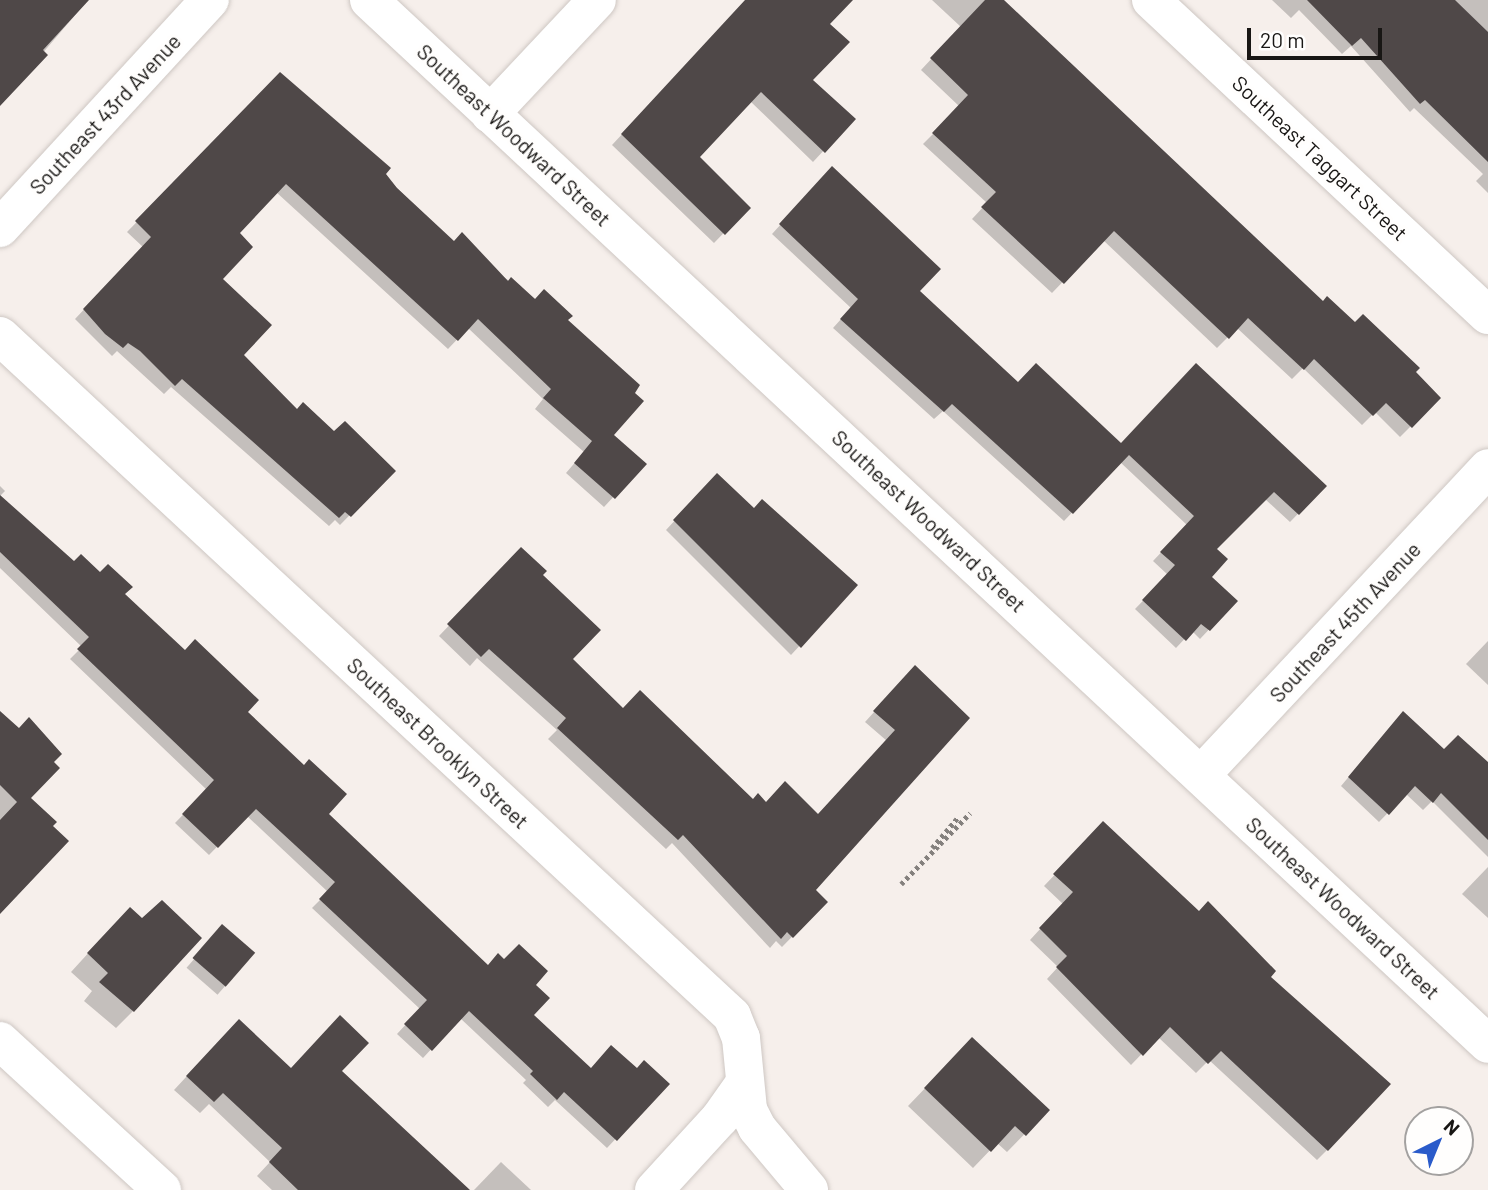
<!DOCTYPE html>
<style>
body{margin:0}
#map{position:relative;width:1488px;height:1190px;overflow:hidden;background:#f6efeb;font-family:Barlow,sans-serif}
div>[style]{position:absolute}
.shadow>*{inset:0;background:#0003;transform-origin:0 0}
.building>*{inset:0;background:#4f4848;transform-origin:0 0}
.path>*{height:4.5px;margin-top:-2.25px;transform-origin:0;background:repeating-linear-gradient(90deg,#84807d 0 3.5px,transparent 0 7px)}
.roads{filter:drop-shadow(0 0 2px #cec7c3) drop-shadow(0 0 2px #cec7c3)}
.minor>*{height:38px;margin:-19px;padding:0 19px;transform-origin:19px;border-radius:19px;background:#fff}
span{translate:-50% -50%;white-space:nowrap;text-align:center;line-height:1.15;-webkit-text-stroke:7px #fffefd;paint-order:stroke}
.street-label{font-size:21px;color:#181614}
.north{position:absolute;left:1404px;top:1106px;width:70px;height:70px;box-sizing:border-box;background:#fffefd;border:2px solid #a3a1a0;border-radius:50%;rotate:43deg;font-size:19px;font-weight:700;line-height:28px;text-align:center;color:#181614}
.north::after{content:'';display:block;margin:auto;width:24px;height:32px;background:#2a5bca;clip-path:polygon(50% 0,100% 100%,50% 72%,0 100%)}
.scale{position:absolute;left:1247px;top:28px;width:135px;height:32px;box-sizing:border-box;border:4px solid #181614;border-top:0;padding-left:9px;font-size:21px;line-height:24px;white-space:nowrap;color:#181614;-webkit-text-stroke:5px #fffefd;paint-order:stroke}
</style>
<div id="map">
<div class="shadow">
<div style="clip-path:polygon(0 0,88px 0,0 103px)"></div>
<div style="clip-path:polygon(747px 0,850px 0,828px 24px,811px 80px,853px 119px,813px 162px,750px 101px,698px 158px,748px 208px,714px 243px,612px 145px)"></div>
<div style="clip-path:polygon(932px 0,1001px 0,1323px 303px,1414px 372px,1439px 398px,1400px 437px,1375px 412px,1362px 425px,1303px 368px,1292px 379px,1237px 328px,1217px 348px,1103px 240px,1052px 293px,972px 219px,987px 203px,923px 144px,960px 107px,921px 70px,961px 27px)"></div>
<div style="clip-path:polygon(1272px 0,1488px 0,1488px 193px,1476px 181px,1483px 174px,1414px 108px,1410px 112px,1351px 46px,1342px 54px,1299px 10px,1291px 18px)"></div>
<div style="clip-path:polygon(280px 75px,454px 243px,566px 320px,612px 436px,644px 464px,604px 507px,566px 473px,584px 452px,535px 409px,543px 399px,468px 328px,448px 349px,276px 192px,237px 233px,220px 279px,241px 355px,297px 411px,393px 471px,340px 525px,335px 520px,329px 526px,171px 387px,164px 394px,117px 351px,112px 356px,75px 319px,143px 247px,127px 232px)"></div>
<div style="clip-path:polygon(824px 177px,918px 291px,1017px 384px,1121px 445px,1325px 486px,1290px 522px,1265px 499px,1215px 549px,1209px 577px,1236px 601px,1200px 639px,1192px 631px,1176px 648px,1135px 609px,1168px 575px,1153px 561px,1187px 525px,1120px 462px,1064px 521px,943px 411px,934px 419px,833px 328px,851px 308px,772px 234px)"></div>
<div style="clip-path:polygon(717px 475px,754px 510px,856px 585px,791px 655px,666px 530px)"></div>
<div style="clip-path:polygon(0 486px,5px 491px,0 496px)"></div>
<div style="clip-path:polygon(0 497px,74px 563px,123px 594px,245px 713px,326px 814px,488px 967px,533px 985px,531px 1015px,590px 1070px,637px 1069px,667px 1084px,607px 1148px,555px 1100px,548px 1107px,523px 1083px,526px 1080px,460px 1018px,423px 1058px,397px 1034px,420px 1009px,312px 908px,328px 892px,247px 816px,209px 855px,175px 823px,207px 790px,70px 659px,82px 647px,0 568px)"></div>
<div style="clip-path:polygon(522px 549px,540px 575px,570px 659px,623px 710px,752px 801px,817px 816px,887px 741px,865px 722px,905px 678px,968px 718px,814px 891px,826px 902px,782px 947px,776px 941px,770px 948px,672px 843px,666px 849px,548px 739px,557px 730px,477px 658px,470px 666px,439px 636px)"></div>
<div style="clip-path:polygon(1488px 641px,1488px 685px,1466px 664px)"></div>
<div style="clip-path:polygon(0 719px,28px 798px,0 911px)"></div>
<div style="clip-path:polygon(1395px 722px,1444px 752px,1488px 765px,1488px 857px,1432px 801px,1423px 810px,1406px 794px,1379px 822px,1341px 786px)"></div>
<div style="clip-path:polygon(1103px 824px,1268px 977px,1327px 1150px,1317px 1160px,1209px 1060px,1196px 1073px,1158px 1037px,1131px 1065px,1047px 979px,1058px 967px,1030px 940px,1063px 904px,1044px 886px)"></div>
<div style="clip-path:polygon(1488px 867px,1488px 918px,1462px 894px)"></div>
<div style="clip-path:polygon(142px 920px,133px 1011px,116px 1028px,84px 1001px,92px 991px,71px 972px,113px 926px)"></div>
<div style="left:222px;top:927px;width:41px;height:54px;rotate:41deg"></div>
<div style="clip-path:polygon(226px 1034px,290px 1070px,340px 1071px,467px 1190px,272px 1190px,257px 1176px,270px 1162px,209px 1104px,200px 1113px,174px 1090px)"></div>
<div style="clip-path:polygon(955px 1057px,1048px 1110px,1007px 1152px,997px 1143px,973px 1168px,908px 1106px)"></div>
<div style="clip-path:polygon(501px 1162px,531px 1190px,474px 1190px)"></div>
</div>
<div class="building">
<div style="clip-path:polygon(0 0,89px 0,43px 50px,48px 55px,0 106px)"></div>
<div style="clip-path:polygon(745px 0,853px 0,830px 24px,850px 42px,813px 80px,856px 119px,825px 153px,761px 92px,700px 157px,751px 208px,725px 235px,621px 134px)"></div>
<div style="clip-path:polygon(985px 0,1004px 0,1323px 301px,1327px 296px,1355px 322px,1363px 314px,1420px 368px,1416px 372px,1441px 398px,1412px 428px,1386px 403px,1373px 416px,1314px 359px,1304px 370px,1248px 318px,1229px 339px,1114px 231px,1064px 284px,981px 207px,996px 192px,932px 133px,968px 95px,930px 58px)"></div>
<div style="clip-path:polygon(1307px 0,1455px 0,1488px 32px,1488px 162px,1425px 100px,1420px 104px,1361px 38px,1352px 46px)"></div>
<div style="clip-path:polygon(280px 72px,391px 168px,386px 174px,397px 188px,454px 241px,462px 232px,508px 281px,511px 277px,535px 299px,544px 289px,573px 316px,568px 320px,640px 385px,635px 393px,644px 401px,614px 435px,647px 464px,615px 499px,574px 463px,592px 441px,543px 398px,551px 389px,478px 319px,458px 341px,286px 184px,240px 233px,253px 247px,223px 279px,272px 325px,244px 355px,297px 409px,303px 402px,334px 431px,345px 421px,396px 471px,351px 517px,345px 512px,339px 518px,182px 379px,175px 386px,140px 351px,128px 343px,123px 348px,105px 334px,83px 309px,151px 237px,135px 221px)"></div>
<div style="clip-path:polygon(832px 166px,941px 269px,920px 291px,1018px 382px,1036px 363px,1121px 443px,1196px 363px,1327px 486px,1299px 515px,1274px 492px,1217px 549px,1228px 559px,1212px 577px,1238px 601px,1210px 631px,1201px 624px,1186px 641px,1142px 600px,1175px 565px,1160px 552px,1194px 516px,1129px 455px,1073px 514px,952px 404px,944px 412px,840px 319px,858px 299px,779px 224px)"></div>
<div style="clip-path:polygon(717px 473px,754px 508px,762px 499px,858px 585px,801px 648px,673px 520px)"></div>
<div style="clip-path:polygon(0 495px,74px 561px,81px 554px,100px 572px,108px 564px,133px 587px,125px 594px,185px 650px,195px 639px,259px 700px,248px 712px,304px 765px,309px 759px,347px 794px,329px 814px,488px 965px,498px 953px,504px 959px,519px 944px,548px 971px,536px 985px,550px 998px,534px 1015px,591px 1068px,611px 1045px,637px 1068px,644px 1060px,670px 1084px,617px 1141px,564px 1092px,557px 1100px,530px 1074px,533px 1071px,469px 1011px,432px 1051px,404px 1024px,427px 1000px,319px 899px,335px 882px,256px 809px,218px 848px,182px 814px,214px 780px,77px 649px,89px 637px,0 552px)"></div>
<div style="clip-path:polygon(521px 547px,547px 571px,543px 575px,601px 630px,573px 659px,623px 708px,640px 690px,753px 799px,758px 793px,766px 802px,785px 781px,818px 814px,895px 730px,873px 711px,915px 665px,970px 718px,816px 890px,828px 902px,793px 938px,787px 932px,781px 939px,683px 835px,678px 840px,557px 728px,566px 718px,489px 649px,481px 657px,447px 624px)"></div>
<div style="clip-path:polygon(0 711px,19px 728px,29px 717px,62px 754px,54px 762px,60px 768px,31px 798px,57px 822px,53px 826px,69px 841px,0 914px,0 820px,17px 802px,0 785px)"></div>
<div style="clip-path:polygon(1403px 711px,1444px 749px,1458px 735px,1488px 762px,1488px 840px,1441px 793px,1433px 803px,1415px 786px,1389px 815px,1348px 777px)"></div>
<div style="clip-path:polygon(1103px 821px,1199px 911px,1208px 901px,1276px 971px,1271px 977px,1391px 1084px,1328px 1151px,1221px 1051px,1208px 1064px,1170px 1027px,1143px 1056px,1056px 967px,1067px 956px,1039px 928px,1073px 892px,1053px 874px)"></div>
<div style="clip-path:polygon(162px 900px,202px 938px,134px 1012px,99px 982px,108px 973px,87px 953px,130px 907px,142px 918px)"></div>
<div style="left:222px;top:924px;width:44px;height:45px;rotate:41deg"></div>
<div style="clip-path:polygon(340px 1015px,369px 1043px,342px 1071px,470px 1190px,298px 1190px,269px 1162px,282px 1148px,223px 1093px,214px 1102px,186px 1076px,239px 1019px,291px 1068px)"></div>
<div style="clip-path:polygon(972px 1037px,1050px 1110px,1026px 1136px,1015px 1126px,991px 1152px,924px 1088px)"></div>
</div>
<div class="path">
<div style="left:932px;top:848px;width:40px;rotate:-50deg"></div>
<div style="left:901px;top:884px;width:99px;rotate:-45.8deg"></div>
</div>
<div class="roads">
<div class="minor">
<div style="left:369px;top:0;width:1530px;rotate:43.01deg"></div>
<div style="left:1151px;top:0;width:461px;rotate:43.1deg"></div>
<div style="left:490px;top:114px;width:156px;rotate:-46.8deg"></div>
<div style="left:0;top:228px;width:310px;rotate:-47.4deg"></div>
<div style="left:0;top:336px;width:999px;rotate:42.89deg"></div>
<div style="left:732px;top:1016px;width:24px;rotate:68deg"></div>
<div style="left:741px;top:1038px;width:72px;rotate:84.4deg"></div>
<div style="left:748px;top:1110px;width:20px;rotate:63deg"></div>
<div style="left:757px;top:1128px;width:81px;rotate:50deg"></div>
<div style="left:1201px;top:775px;width:420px;rotate:-46.9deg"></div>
<div style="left:0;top:1041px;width:220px;rotate:42.6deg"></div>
<div style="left:654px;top:1190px;width:98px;rotate:-47.5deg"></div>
<div style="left:720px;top:1118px;width:42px;rotate:-54.8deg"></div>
</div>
</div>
<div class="street-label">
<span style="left:105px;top:114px;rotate:-47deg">Southeast 43rd Avenue</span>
<span style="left:514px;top:135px;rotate:43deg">Southeast Woodward Street</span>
<span style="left:1320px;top:158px;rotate:43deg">Southeast Taggart Street</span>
<span style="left:929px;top:521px;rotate:43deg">Southeast Woodward Street</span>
<span style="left:1345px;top:622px;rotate:-47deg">Southeast 45th Avenue</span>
<span style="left:438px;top:743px;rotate:43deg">Southeast Brooklyn Street</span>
<span style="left:1343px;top:908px;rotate:43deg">Southeast Woodward Street</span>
</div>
<div class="north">N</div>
<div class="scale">20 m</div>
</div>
